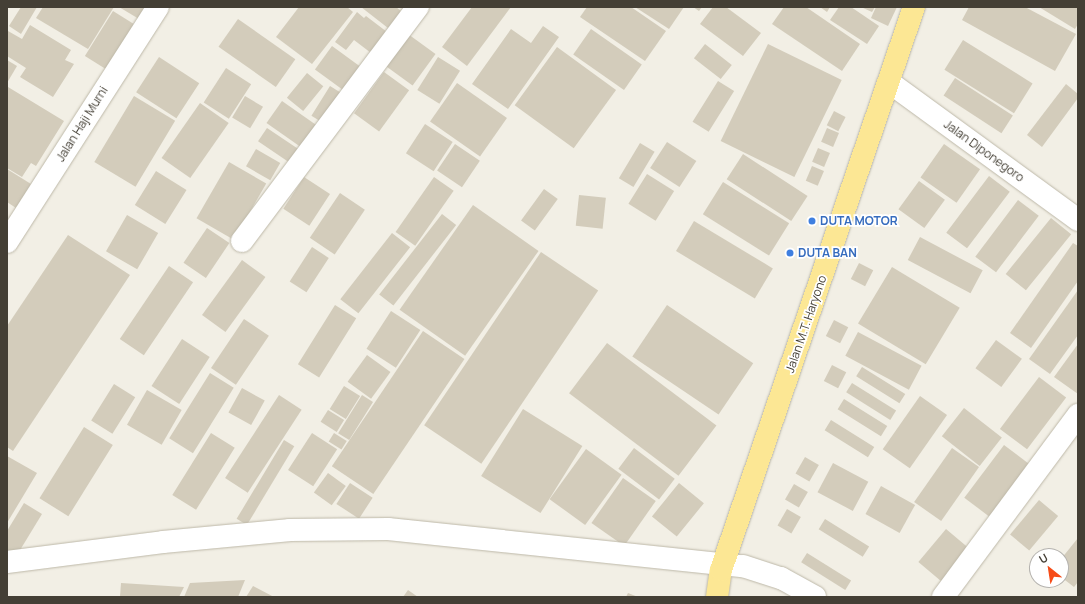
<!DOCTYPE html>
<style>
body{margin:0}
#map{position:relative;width:1085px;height:604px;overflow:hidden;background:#f2efe5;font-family:Manrope,sans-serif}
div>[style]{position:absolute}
.building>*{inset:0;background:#d3ccbb;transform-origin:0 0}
.roads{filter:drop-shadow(0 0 1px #bdb8a8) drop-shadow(0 0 1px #bdb8a8)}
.minor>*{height:22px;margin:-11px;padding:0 11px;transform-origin:11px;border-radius:11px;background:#fff}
.major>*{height:22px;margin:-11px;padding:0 11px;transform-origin:11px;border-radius:11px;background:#fce794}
.dots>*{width:11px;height:11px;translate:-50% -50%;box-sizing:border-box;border:2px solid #fff;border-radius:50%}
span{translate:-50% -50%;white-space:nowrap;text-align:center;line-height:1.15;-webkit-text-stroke:3.5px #fff;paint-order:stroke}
.street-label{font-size:12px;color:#443f35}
.shop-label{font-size:12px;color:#366cbe;font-weight:700}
.left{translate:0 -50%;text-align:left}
.frame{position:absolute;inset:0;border:8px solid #443f35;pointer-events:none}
.north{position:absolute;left:1029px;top:548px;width:40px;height:40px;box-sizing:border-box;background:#fff;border:1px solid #b4b2ae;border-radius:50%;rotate:330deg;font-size:11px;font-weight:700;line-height:16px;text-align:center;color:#443f35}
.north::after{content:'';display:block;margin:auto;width:14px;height:18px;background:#f64c18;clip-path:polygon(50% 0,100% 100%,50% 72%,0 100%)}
</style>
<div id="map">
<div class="building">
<div style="clip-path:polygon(21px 7px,37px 7px,21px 34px,9px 26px)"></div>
<div style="clip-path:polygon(43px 7px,114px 7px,88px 49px,36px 18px)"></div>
<div style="clip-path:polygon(119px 7px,146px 7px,139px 19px)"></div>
<div style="clip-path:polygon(299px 7px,347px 7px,353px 12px,312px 64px,276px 37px)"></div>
<div style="clip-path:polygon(361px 7px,396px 7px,401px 11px,388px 28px)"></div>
<div style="clip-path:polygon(472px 7px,511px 7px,467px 66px,442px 47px)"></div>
<div style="clip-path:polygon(587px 7px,631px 7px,666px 31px,645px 61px,580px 17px)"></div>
<div style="clip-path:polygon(635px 7px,684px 7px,669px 29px)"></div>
<div style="clip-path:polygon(693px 7px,702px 7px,699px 11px)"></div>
<div style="clip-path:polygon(713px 7px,726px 7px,761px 33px,743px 56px,700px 24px)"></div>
<div style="clip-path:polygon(784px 7px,806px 7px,860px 44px,842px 71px,772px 24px)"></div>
<div style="clip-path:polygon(820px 7px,830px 7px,827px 12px)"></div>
<div style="clip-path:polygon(839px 7px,851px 7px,879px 26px,867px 44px,830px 20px)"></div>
<div style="clip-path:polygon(861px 7px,875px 7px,872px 12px)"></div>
<div style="clip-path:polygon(876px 7px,897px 7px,888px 26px,871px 18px)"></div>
<div style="clip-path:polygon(969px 7px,1025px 7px,1076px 34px,1055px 71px,962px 20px)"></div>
<div style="clip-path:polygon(1039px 7px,1078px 7px,1078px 24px,1075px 29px)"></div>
<div style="left:113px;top:11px;width:25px;height:53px;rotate:32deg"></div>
<div style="clip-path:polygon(357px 12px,364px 18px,366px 16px,391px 35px,375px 56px,354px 40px,346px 50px,335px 42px)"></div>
<div style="left:238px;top:19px;width:70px;height:34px;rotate:35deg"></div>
<div style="clip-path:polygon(30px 25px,71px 50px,65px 60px,74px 64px,53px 97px,20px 77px,26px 68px,7px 56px,8px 31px,22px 39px)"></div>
<div style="clip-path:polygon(543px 26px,559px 37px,508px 109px,472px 84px,511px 29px,531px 43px)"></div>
<div style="left:591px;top:29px;width:62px;height:31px;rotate:35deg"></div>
<div style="left:408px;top:34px;width:34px;height:39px;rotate:36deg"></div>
<div style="left:963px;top:40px;width:82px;height:35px;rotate:32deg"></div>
<div style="left:705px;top:44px;width:34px;height:18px;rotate:38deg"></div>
<div style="left:768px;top:44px;width:82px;height:108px;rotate:26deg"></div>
<div style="left:332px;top:46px;width:39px;height:29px;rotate:36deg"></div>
<div style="left:557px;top:47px;width:73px;height:72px;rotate:36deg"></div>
<div style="left:159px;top:57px;width:48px;height:42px;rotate:33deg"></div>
<div style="left:438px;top:57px;width:26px;height:39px;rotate:32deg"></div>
<div style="clip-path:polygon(7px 60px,17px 66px,7px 83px)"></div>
<div style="left:226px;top:68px;width:30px;height:41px;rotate:33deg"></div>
<div style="left:384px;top:72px;width:31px;height:51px;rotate:36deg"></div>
<div style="left:307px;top:73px;width:21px;height:32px;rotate:39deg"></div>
<div style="left:955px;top:78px;width:69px;height:21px;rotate:33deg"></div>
<div style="left:718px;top:81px;width:19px;height:48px;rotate:32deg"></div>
<div style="left:457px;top:83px;width:61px;height:47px;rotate:35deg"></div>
<div style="clip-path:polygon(1066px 84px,1078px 94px,1078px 98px,1042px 147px,1027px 135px)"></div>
<div style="left:330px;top:86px;width:19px;height:35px;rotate:32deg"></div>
<div style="clip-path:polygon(8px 87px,64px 121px,36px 166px,31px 163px,22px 177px,7px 168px)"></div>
<div style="left:134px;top:96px;width:48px;height:77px;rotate:31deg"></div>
<div style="left:245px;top:96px;width:21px;height:25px;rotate:31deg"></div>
<div style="left:282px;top:101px;width:47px;height:27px;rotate:35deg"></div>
<div style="left:200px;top:103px;width:35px;height:67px;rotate:35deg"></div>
<div style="left:834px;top:111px;width:13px;height:16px;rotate:27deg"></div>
<div style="left:425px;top:124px;width:33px;height:35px;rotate:33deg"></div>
<div style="left:267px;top:128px;width:40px;height:16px;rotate:34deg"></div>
<div style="left:827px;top:128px;width:13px;height:15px;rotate:23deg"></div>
<div style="left:667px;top:142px;width:35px;height:31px;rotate:33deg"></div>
<div style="left:640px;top:143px;width:17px;height:41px;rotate:31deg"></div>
<div style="left:455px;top:144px;width:30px;height:32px;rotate:34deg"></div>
<div style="left:944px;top:144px;width:44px;height:41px;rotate:35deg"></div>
<div style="left:818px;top:148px;width:13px;height:15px;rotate:23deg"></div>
<div style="left:256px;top:149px;width:28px;height:20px;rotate:30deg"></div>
<div style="left:743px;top:154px;width:77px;height:30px;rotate:33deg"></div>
<div style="left:229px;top:162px;width:43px;height:65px;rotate:30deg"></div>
<div style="left:812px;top:166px;width:13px;height:16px;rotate:23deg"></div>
<div style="clip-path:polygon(7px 169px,31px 184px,16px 208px,7px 202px)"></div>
<div style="left:156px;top:171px;width:36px;height:40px;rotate:32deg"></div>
<div style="left:647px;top:174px;width:32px;height:35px;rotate:32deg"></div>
<div style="left:989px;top:176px;width:26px;height:71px;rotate:37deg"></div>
<div style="left:304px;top:177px;width:31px;height:38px;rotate:33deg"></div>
<div style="left:434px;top:177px;width:24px;height:67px;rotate:35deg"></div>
<div style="left:919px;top:181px;width:32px;height:35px;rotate:36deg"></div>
<div style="left:723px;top:182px;width:78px;height:38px;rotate:32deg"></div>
<div style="left:544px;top:189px;width:17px;height:39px;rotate:36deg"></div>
<div style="left:340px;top:193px;width:30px;height:54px;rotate:34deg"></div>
<div style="left:579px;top:195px;width:27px;height:31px;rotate:6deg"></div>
<div style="left:1018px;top:200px;width:26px;height:71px;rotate:37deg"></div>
<div style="left:473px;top:205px;width:80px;height:128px;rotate:35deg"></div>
<div style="left:442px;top:214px;width:18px;height:102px;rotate:38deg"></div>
<div style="left:127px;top:215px;width:36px;height:42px;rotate:30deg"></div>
<div style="left:1051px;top:218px;width:26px;height:72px;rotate:39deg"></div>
<div style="left:694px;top:221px;width:92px;height:35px;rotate:31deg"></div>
<div style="left:207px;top:228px;width:27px;height:42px;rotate:34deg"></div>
<div style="left:392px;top:233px;width:23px;height:84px;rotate:38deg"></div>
<div style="clip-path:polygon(68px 235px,130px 275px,13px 451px,7px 447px,7px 326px)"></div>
<div style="left:920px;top:237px;width:71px;height:26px;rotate:28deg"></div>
<div style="clip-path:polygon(1073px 243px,1078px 246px,1078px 281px,1031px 348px,1010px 333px)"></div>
<div style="left:312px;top:247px;width:20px;height:41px;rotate:33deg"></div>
<div style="left:541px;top:252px;width:69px;height:209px;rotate:34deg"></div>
<div style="left:242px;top:260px;width:29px;height:68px;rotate:36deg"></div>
<div style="left:859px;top:263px;width:16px;height:18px;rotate:27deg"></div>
<div style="left:169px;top:266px;width:29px;height:88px;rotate:34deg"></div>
<div style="left:892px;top:267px;width:79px;height:66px;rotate:31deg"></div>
<div style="clip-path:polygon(1078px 290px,1078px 335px,1050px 374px,1029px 359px)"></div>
<div style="left:335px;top:305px;width:25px;height:70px;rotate:32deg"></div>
<div style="left:667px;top:305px;width:104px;height:62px;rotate:34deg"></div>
<div style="left:391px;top:311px;width:35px;height:45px;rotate:33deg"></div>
<div style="left:244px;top:319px;width:30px;height:59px;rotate:34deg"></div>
<div style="left:834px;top:320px;width:16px;height:18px;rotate:27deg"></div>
<div style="left:423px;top:331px;width:50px;height:163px;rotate:34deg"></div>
<div style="left:858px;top:332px;width:72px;height:27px;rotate:28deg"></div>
<div style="left:182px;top:339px;width:33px;height:56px;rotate:33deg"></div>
<div style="left:996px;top:340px;width:32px;height:35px;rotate:36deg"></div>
<div style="left:607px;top:343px;width:137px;height:63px;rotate:37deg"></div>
<div style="clip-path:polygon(1078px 344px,1078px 394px,1054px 377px)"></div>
<div style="left:367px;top:355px;width:29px;height:33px;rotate:36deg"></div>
<div style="left:832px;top:365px;width:16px;height:18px;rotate:27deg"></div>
<div style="left:862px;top:367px;width:51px;height:11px;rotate:32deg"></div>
<div style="left:210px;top:373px;width:28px;height:77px;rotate:32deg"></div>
<div style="left:1039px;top:377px;width:34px;height:65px;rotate:37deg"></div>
<div style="left:852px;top:383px;width:52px;height:11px;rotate:32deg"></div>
<div style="left:114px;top:384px;width:25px;height:43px;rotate:32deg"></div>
<div style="left:344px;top:386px;width:19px;height:27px;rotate:32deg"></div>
<div style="left:242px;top:388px;width:26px;height:28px;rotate:29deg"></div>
<div style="left:147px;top:390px;width:40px;height:40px;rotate:30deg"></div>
<div style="left:279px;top:395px;width:27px;height:99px;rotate:33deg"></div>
<div style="left:362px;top:395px;width:13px;height:45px;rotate:32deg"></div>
<div style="left:920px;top:396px;width:33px;height:65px;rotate:35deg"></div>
<div style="left:844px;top:399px;width:51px;height:12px;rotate:32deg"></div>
<div style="left:964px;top:408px;width:48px;height:36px;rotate:38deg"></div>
<div style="left:523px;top:409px;width:70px;height:79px;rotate:32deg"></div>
<div style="left:328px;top:410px;width:19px;height:14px;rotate:32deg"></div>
<div style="left:831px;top:420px;width:51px;height:12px;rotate:32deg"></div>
<div style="left:84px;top:427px;width:34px;height:84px;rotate:32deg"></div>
<div style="left:211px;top:433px;width:28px;height:73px;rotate:32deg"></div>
<div style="left:312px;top:433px;width:30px;height:44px;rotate:33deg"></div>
<div style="left:334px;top:433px;width:15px;height:10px;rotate:32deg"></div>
<div style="left:284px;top:440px;width:12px;height:92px;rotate:31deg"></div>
<div style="left:1004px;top:445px;width:34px;height:66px;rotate:37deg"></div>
<div style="left:634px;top:448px;width:51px;height:26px;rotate:37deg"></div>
<div style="left:952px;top:448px;width:33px;height:66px;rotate:35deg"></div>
<div style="left:586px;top:449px;width:44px;height:62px;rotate:36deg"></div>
<div style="clip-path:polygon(7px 456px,37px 473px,7px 523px)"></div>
<div style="left:805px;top:457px;width:16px;height:19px;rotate:30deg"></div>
<div style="left:833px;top:463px;width:40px;height:33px;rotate:28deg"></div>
<div style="left:328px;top:473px;width:22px;height:24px;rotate:36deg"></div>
<div style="left:623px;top:478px;width:40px;height:55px;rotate:35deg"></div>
<div style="left:350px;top:483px;width:27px;height:25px;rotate:33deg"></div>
<div style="left:679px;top:483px;width:32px;height:43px;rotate:39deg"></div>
<div style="left:794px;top:484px;width:16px;height:18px;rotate:30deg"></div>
<div style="left:881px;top:486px;width:39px;height:32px;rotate:29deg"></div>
<div style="left:1039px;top:500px;width:25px;height:45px;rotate:40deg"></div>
<div style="clip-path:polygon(24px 503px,42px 514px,14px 560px,7px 556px,7px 531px)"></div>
<div style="left:787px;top:509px;width:16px;height:19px;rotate:30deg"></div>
<div style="left:825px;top:519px;width:52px;height:12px;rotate:32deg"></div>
<div style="left:946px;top:529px;width:33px;height:43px;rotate:40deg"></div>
<div style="clip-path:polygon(1078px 538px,1078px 582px,1074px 587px,1061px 577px,1061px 559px)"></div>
<div style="left:807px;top:553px;width:52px;height:11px;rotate:32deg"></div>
<div style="clip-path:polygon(245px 580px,238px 597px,184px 597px,190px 583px)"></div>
<div style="clip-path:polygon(121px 583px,184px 587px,179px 597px,120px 597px)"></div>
<div style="clip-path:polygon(253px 586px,274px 597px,246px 597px)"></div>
<div style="clip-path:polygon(408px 590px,418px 597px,403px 597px)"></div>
<div style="clip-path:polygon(628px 593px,638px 597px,626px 597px)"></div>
</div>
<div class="roads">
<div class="minor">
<div style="left:889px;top:82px;width:234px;rotate:36.1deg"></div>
<div style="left:242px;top:241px;width:293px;rotate:-53.1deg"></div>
<div style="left:7px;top:242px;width:279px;rotate:-57.3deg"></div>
<div style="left:7px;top:562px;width:157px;rotate:-7.3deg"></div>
<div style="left:163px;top:542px;width:128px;rotate:-5.4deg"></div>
<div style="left:290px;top:530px;width:98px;rotate:-0.6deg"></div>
<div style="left:388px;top:529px;width:357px;rotate:6deg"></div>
<div style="left:743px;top:566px;width:40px;rotate:18deg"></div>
<div style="left:781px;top:578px;width:39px;rotate:29deg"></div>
<div style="left:943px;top:597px;width:227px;rotate:-53.4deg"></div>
</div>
<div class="major">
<div style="left:717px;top:597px;width:27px;rotate:-82deg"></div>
<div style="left:721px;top:570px;width:595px;rotate:-71.08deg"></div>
</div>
</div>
<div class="dots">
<div style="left:812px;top:221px;background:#3f7fe0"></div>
<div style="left:790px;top:253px;background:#3f7fe0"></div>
</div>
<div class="street-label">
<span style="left:82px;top:124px;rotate:-58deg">Jalan Haji Murni</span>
<span style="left:984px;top:151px;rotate:36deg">Jalan Diponegoro</span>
<span style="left:806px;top:324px;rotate:-71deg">Jalan M.T. Haryono</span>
</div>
<div class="shop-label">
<span class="left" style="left:820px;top:221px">DUTA MOTOR</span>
<span class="left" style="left:798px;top:253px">DUTA BAN</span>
</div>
<div class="frame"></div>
<div class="north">U</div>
</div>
